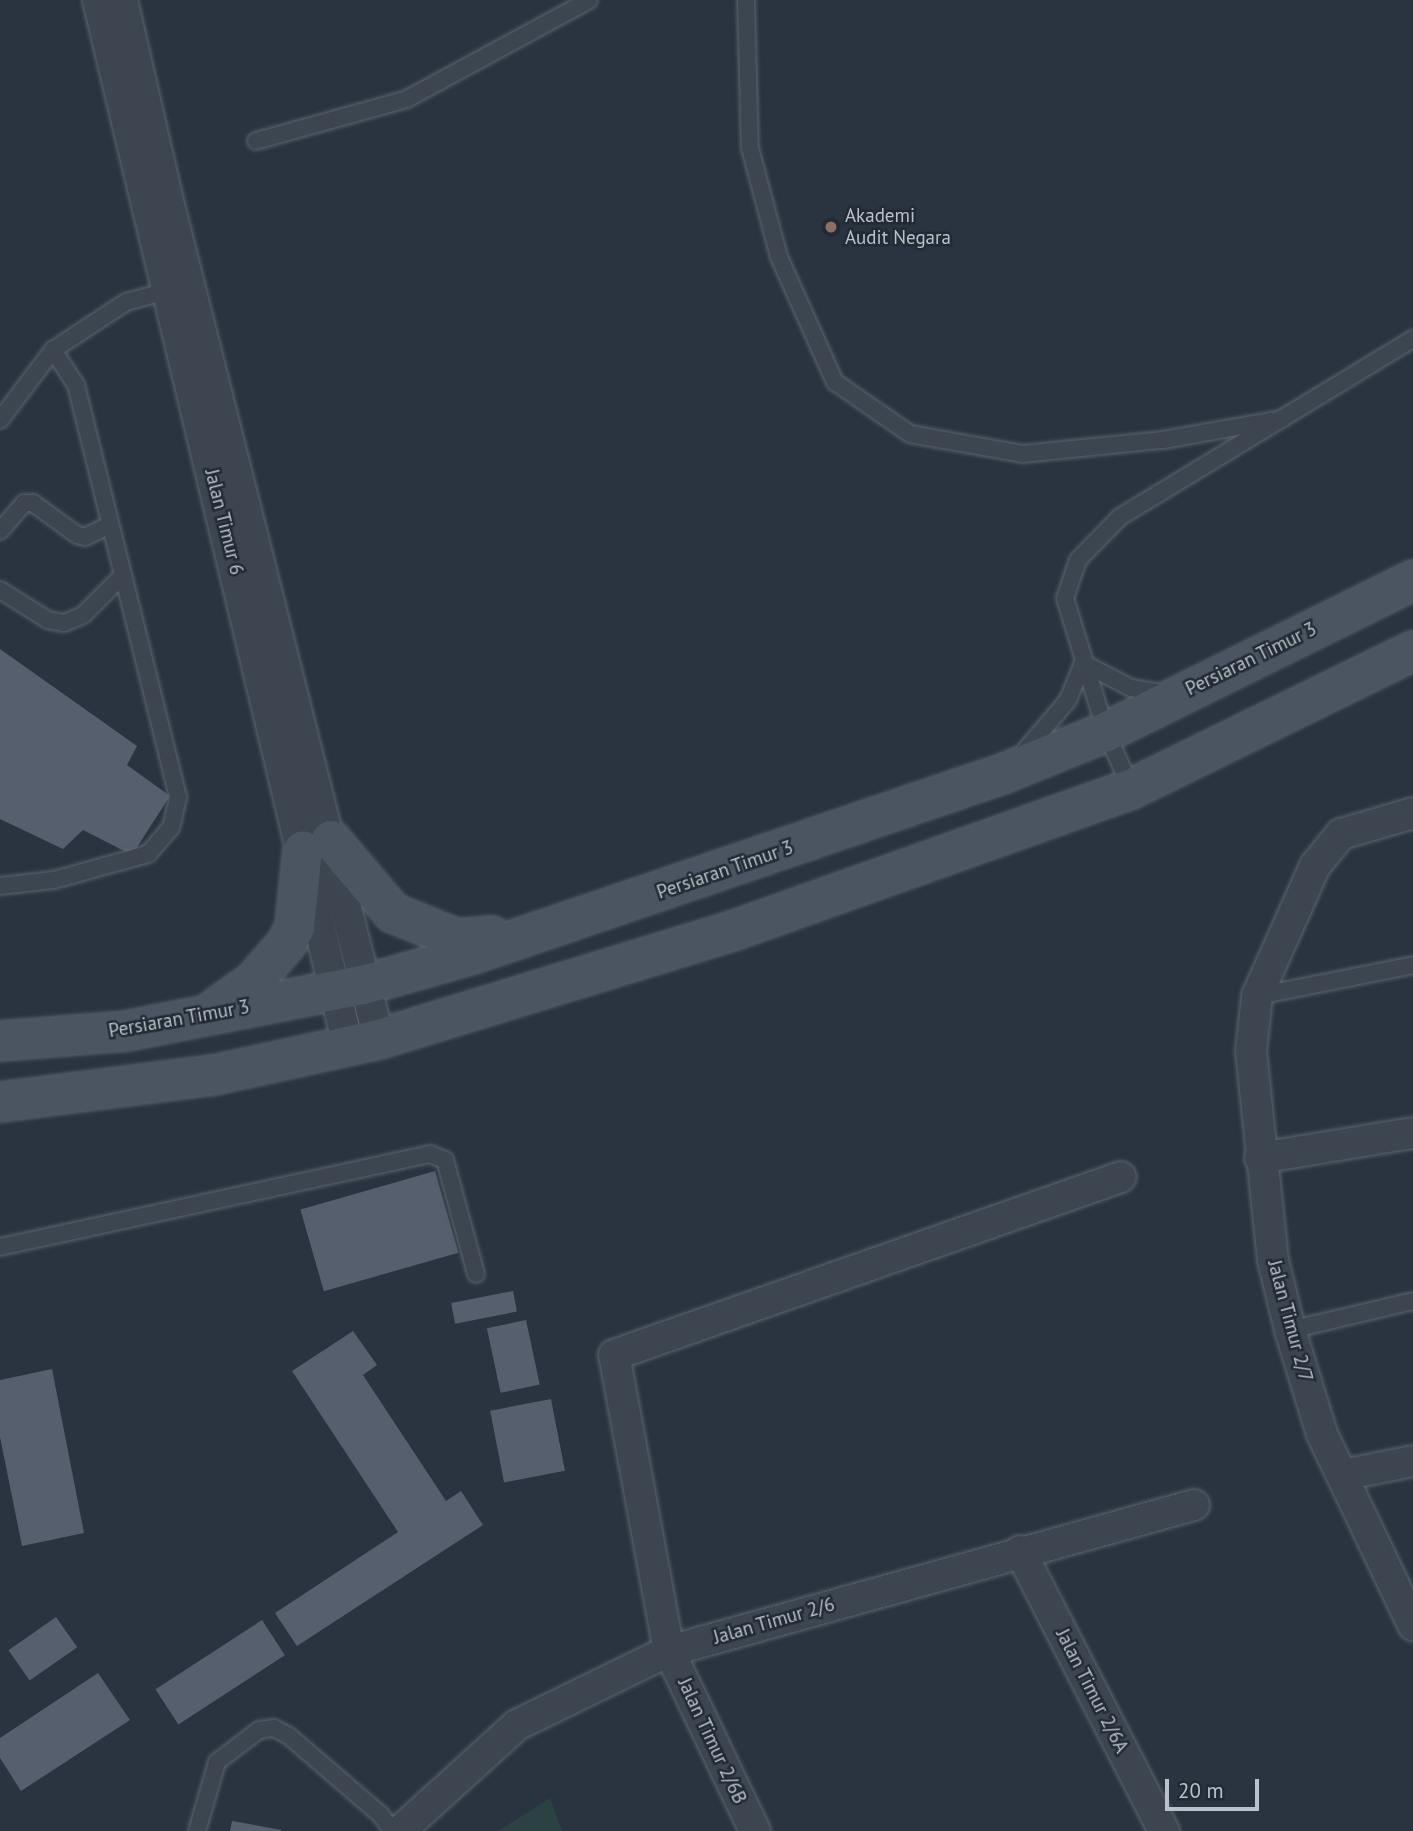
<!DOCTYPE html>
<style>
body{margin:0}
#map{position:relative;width:1413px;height:1831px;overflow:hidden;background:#293440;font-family:"PT Sans",sans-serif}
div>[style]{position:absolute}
.green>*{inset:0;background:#2c4142}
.building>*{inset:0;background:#555f6d;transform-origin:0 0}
.roads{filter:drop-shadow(0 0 2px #5b646d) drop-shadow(0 0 2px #5b646d)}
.lane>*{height:16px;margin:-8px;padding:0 8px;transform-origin:8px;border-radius:8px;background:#3d4650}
.street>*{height:30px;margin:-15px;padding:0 15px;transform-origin:15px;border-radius:15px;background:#3d4650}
.secondary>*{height:38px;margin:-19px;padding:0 19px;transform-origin:19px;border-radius:19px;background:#4b5562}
.dots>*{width:19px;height:19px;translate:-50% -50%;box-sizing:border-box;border:4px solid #222b35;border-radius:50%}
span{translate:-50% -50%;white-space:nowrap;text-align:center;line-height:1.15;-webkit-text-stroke:5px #222b35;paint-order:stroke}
.poi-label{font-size:19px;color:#bac1ca}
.left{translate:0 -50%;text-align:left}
.street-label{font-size:19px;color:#bac1ca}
.scale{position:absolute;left:1165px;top:1779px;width:94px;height:32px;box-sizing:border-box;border:4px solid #bac1ca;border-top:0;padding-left:9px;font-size:21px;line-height:24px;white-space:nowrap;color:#bac1ca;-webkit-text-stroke:5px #222b35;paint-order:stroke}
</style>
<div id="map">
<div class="green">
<div style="clip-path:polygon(550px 1798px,562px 1831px,498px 1831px)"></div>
</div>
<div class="building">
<div style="clip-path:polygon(0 649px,137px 746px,127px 765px,170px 796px,132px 855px,83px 830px,63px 849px,0 819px)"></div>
<div style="left:435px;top:1171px;width:85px;height:140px;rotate:74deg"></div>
<div style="left:513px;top:1291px;width:21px;height:63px;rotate:79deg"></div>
<div style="left:526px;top:1320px;width:66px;height:40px;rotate:78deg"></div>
<div style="clip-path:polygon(353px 1331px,377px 1365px,363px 1375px,446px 1501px,461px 1491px,483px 1525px,297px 1646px,275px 1613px,398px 1532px,292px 1371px)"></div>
<div style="clip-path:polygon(52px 1369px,84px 1533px,22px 1546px,0 1437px,0 1380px)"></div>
<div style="left:551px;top:1399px;width:73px;height:62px;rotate:79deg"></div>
<div style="left:56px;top:1617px;width:37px;height:58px;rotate:55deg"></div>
<div style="left:262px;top:1620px;width:42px;height:127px;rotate:57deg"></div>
<div style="clip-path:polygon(98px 1673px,130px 1720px,21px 1791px,0 1758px,0 1738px)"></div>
<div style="clip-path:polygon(232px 1821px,282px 1830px,281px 1831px,230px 1831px)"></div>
</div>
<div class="roads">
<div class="lane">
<div style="left:746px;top:0;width:148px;rotate:88.5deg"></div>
<div style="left:750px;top:148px;width:113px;rotate:75.1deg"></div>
<div style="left:779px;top:257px;width:137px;rotate:65.9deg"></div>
<div style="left:835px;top:382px;width:91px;rotate:34.7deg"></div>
<div style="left:910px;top:434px;width:114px;rotate:10.1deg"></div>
<div style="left:1022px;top:454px;width:142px;rotate:-5.7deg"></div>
<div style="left:1163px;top:440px;width:121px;rotate:-10deg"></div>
<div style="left:256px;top:141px;width:157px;rotate:-15.5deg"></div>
<div style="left:407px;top:99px;width:207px;rotate:-28.5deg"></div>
<div style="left:0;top:420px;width:88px;rotate:-52.9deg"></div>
<div style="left:53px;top:350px;width:87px;rotate:-33.3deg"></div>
<div style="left:126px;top:302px;width:42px;rotate:-15deg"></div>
<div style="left:0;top:531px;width:37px;rotate:-49deg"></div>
<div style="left:24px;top:503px;width:9px"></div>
<div style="left:33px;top:503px;width:54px;rotate:36deg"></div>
<div style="left:77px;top:535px;width:8px;rotate:14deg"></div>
<div style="left:85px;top:537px;width:28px;rotate:-26deg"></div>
<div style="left:0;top:590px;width:57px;rotate:32deg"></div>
<div style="left:48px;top:620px;width:16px;rotate:11deg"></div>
<div style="left:64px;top:623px;width:21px;rotate:-23deg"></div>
<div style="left:83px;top:615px;width:55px;rotate:-45deg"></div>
<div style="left:1023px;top:753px;width:70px;rotate:-49.7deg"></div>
<div style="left:1068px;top:700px;width:40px;rotate:-68deg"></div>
<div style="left:1083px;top:663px;width:54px;rotate:27.5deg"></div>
<div style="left:1131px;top:688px;width:37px;rotate:9deg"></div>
<div style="left:1131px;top:788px;width:61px;rotate:-114.1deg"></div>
<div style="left:1106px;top:732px;width:140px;rotate:-107deg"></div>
<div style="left:1065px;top:598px;width:40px;rotate:-71.1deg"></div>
<div style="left:1078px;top:560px;width:60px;rotate:-45.7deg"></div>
<div style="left:1120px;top:517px;width:343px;rotate:-31.3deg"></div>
<div style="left:0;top:886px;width:54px;rotate:-6.3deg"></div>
<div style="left:54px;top:880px;width:98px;rotate:-15.5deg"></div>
<div style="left:148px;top:854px;width:35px;rotate:-49deg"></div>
<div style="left:171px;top:828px;width:32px;rotate:-77deg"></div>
<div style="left:178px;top:797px;width:424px;rotate:-103.9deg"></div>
<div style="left:76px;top:385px;width:42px;rotate:-123.3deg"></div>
<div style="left:1257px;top:996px;width:159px;rotate:-11.2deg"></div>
<div style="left:0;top:1247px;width:440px;rotate:-12.2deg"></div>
<div style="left:430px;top:1154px;width:16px;rotate:22deg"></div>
<div style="left:445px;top:1160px;width:118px;rotate:74.8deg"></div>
<div style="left:1290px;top:1330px;width:126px;rotate:-13.3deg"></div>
<div style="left:197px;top:1831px;width:72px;rotate:-73.8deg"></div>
<div style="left:217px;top:1762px;width:53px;rotate:-37.3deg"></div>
<div style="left:259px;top:1730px;width:15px;rotate:-8deg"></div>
<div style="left:274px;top:1728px;width:17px;rotate:28deg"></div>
<div style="left:289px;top:1736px;width:121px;rotate:40.7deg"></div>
<div style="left:381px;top:1815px;width:19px;rotate:55deg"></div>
</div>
<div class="street">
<div style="left:98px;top:0;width:1074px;rotate:76.55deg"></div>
<div style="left:122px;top:0;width:214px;rotate:77.1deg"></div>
<div style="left:170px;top:209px;width:856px;rotate:75.87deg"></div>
<div style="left:1413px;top:813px;width:75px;rotate:163.7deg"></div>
<div style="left:1341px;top:834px;width:41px;rotate:129.1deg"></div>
<div style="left:1315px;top:866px;width:142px;rotate:114deg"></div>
<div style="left:1257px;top:996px;width:55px;rotate:96.2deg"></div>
<div style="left:1251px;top:1051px;width:210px;rotate:84deg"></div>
<div style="left:1273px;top:1260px;width:72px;rotate:76.3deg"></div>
<div style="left:1290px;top:1330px;width:109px;rotate:72.9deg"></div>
<div style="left:1322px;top:1434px;width:212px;rotate:64.5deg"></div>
<div style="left:1260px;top:1158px;width:155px;rotate:-9.3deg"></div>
<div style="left:1343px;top:1475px;width:71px;rotate:-11.3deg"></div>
<div style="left:1020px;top:1551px;width:315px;rotate:62.8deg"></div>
<div style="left:400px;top:1831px;width:158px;rotate:-42.2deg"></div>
<div style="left:517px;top:1725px;width:169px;rotate:-26deg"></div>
<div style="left:669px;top:1651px;width:545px;rotate:-15.54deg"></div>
<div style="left:755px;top:1831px;width:199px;rotate:-115.5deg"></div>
<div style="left:669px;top:1651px;width:301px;rotate:-100.5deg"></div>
<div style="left:614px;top:1355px;width:537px;rotate:-19.35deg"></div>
</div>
<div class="secondary">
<div style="left:331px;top:840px;width:96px;rotate:49.7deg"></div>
<div style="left:393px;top:913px;width:69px;rotate:22.1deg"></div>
<div style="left:457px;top:939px;width:35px;rotate:-5deg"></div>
<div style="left:216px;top:1008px;width:45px;rotate:-35.1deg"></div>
<div style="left:253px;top:982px;width:52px;rotate:-48.9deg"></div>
<div style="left:287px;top:943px;width:18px;rotate:-63deg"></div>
<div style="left:295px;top:927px;width:77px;rotate:-84.1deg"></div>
<div style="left:0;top:1041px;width:126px;rotate:-4.5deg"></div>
<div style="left:126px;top:1031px;width:241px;rotate:-11deg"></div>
<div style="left:363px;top:985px;width:117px;rotate:-15.8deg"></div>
<div style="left:476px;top:953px;width:556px;rotate:-18.79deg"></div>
<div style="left:1002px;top:774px;width:112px;rotate:-22deg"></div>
<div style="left:1106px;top:732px;width:343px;rotate:-26.3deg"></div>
<div style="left:0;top:1102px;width:216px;rotate:-7.2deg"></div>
<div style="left:214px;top:1075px;width:169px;rotate:-12.3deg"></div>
<div style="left:379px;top:1039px;width:372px;rotate:-17deg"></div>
<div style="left:735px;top:930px;width:420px;rotate:-19.6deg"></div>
<div style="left:1131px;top:789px;width:314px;rotate:-26.1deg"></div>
</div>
</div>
<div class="dots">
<div style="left:831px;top:227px;background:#8d6e63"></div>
</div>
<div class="poi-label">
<span class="left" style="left:845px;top:227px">Akademi<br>Audit Negara</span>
</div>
<div class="street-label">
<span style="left:224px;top:522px;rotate:76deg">Jalan Timur 6</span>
<span style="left:1251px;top:659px;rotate:-26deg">Persiaran Timur 3</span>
<span style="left:725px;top:870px;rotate:-19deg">Persiaran Timur 3</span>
<span style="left:179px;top:1019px;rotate:-10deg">Persiaran Timur 3</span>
<span style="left:1290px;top:1321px;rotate:75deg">Jalan Timur 2/7</span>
<span style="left:774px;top:1621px;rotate:-16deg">Jalan Timur 2/6</span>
<span style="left:1092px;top:1691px;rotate:63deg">Jalan Timur 2/6A</span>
<span style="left:712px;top:1741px;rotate:65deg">Jalan Timur 2/6B</span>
</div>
<div class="scale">20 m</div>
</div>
